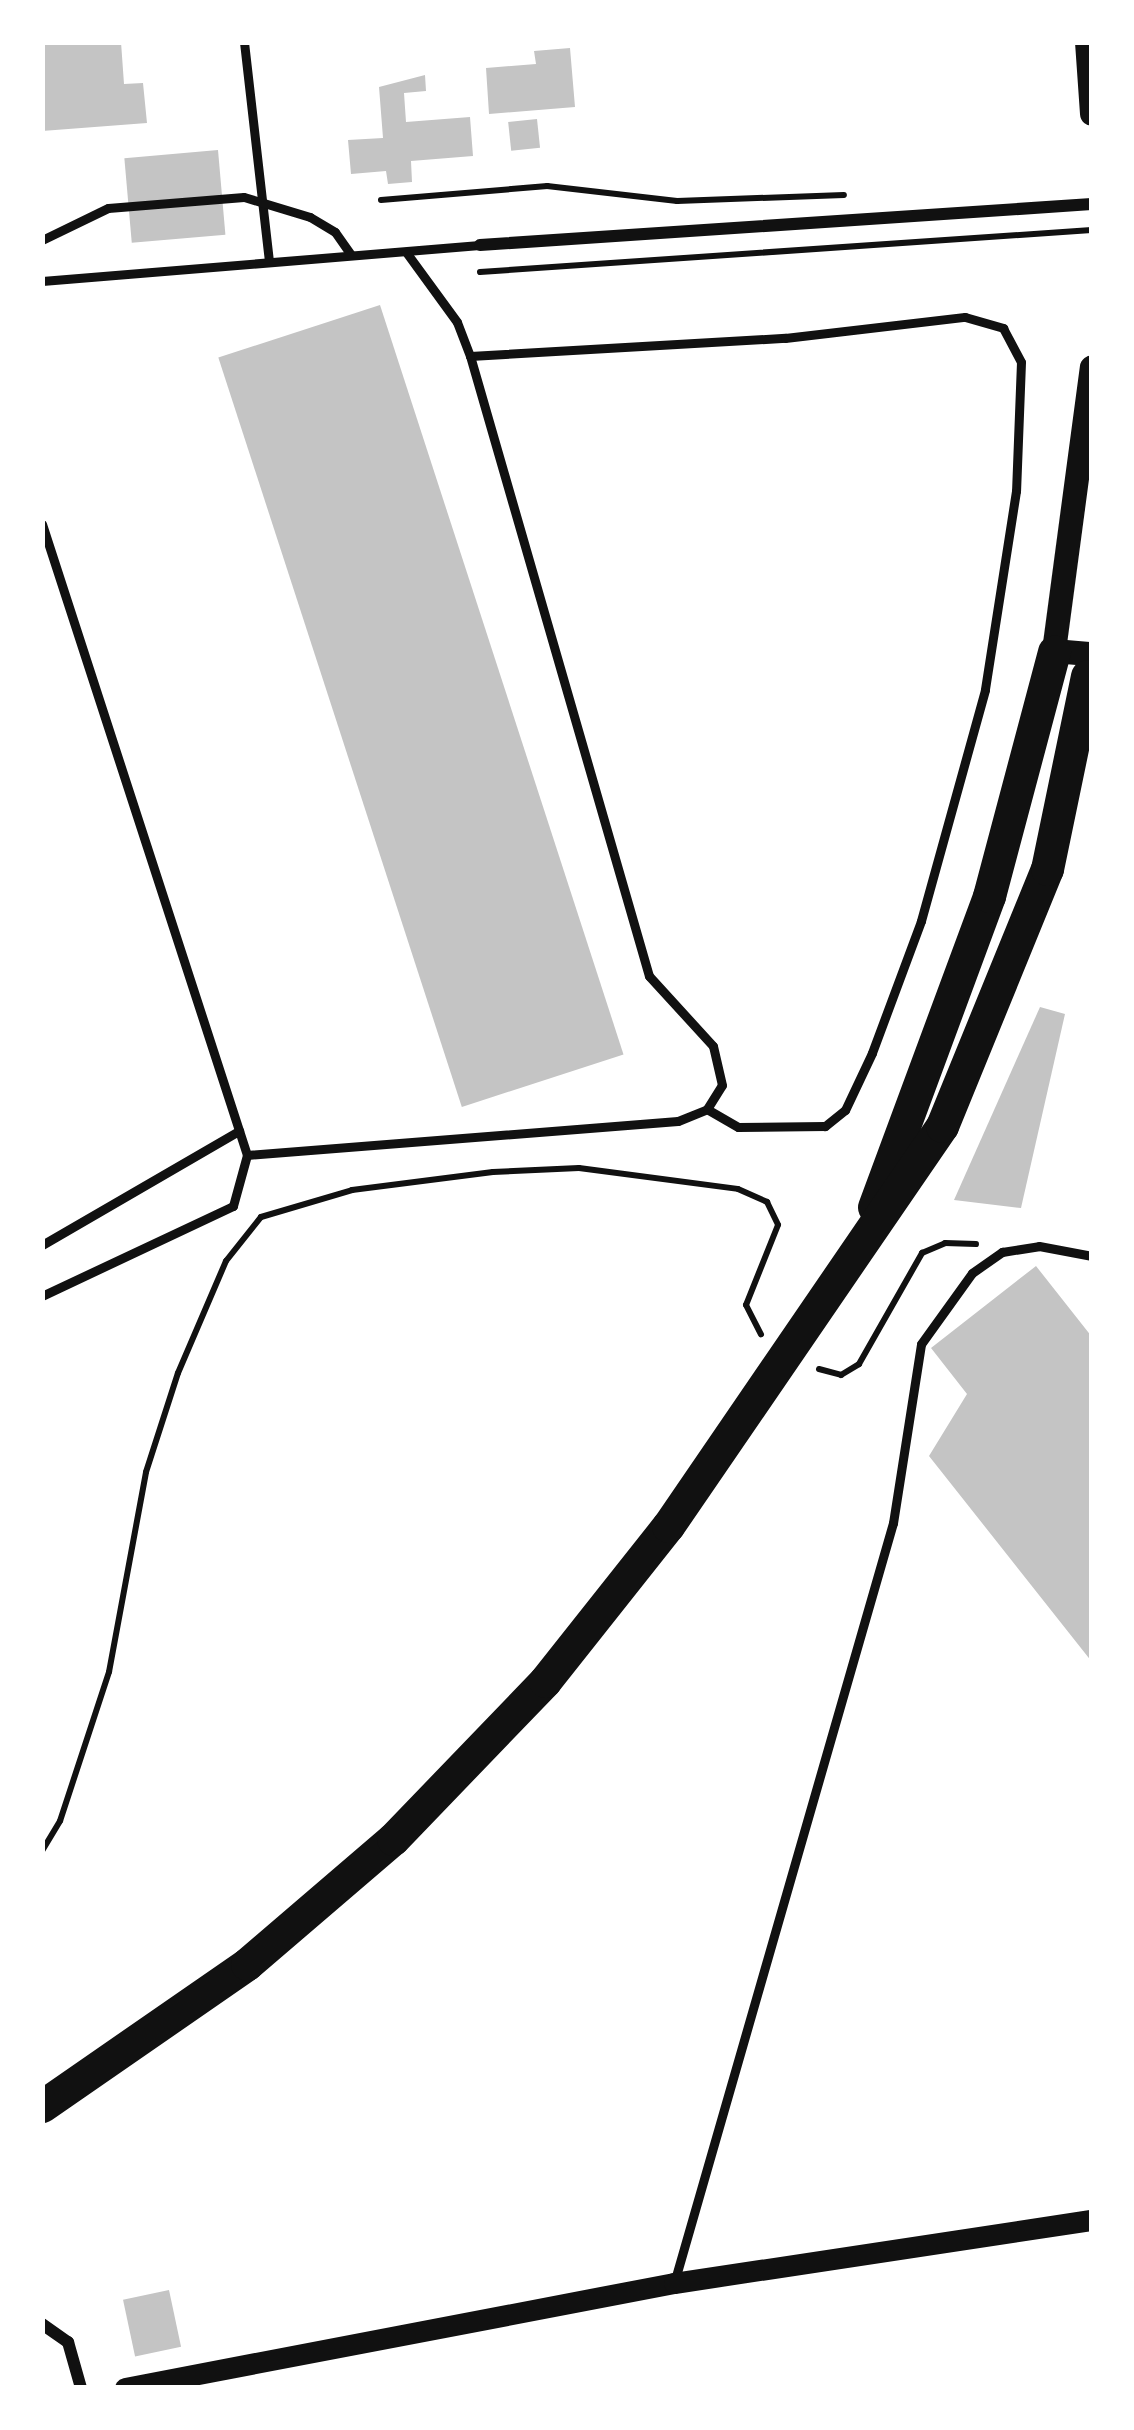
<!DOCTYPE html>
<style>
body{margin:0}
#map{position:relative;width:1134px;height:2430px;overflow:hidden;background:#fff;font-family:Helvetica,sans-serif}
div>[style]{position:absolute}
.building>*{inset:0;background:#c4c4c4;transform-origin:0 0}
.path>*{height:6px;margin:-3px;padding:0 3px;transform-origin:3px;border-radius:3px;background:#111}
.service>*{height:9px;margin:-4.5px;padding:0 4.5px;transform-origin:4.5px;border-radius:4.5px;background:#111}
.minor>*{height:12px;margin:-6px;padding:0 6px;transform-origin:6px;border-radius:6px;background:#111}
.tertiary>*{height:21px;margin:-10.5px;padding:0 10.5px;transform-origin:10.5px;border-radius:10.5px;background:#111}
.secondary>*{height:24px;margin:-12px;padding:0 12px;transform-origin:12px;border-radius:12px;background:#111}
.trunk>*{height:33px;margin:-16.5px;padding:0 16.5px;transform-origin:16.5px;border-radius:16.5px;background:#111}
span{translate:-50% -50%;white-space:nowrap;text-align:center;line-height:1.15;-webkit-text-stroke:9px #fff;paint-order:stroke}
.frame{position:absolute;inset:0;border:45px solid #fff;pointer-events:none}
</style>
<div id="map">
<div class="building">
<div style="clip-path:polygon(42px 42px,121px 42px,124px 84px,143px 83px,147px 123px,42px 131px)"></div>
<div style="clip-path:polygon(570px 48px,575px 107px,489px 114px,486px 68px,536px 64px,534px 51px)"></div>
<div style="clip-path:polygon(425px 75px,426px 91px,404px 93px,406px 122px,470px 117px,473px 156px,411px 161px,412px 182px,388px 184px,386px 171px,351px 174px,348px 140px,383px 138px,379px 87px)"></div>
<div style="left:537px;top:119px;width:29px;height:29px;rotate:84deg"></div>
<div style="left:218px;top:150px;width:85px;height:94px;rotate:85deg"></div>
<div style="left:380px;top:305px;width:788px;height:170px;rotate:72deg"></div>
<div style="clip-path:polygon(1040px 1007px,1065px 1014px,1021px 1208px,954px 1200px)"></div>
<div style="clip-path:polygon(1036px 1266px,1092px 1337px,1092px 1662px,929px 1456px,967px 1394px,931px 1348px)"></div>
<div style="left:169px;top:2290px;width:58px;height:47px;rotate:78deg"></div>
</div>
<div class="path">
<div style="left:381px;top:200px;width:167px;rotate:-4.8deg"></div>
<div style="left:547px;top:186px;width:131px;rotate:6.6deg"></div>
<div style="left:677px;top:201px;width:167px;rotate:-2.1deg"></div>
<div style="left:480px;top:272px;width:613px;rotate:-3.93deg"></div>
<div style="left:819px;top:1369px;width:23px;rotate:15deg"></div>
<div style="left:841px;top:1375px;width:21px;rotate:-31deg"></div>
<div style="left:859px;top:1364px;width:128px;rotate:-60.4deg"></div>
<div style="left:922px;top:1253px;width:25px;rotate:-23deg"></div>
<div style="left:945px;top:1243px;width:31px;rotate:2deg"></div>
<div style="left:42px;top:1851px;width:35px;rotate:-59deg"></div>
<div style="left:60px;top:1821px;width:157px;rotate:-71.8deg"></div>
<div style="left:109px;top:1672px;width:203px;rotate:-79.5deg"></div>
<div style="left:146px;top:1472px;width:104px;rotate:-72.1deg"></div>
<div style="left:178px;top:1373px;width:122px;rotate:-66.8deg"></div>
<div style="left:226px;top:1261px;width:56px;rotate:-51.5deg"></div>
<div style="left:261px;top:1217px;width:95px;rotate:-16.5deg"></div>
<div style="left:352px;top:1190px;width:142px;rotate:-7.3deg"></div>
<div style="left:493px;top:1172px;width:86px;rotate:-2.7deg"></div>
<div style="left:579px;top:1168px;width:160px;rotate:7.5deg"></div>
<div style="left:738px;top:1189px;width:32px;rotate:24deg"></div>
<div style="left:767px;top:1202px;width:25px;rotate:64deg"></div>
<div style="left:778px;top:1225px;width:86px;rotate:111.8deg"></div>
<div style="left:746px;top:1305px;width:33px;rotate:63deg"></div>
</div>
<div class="service">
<div style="left:244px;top:42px;width:220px;rotate:83.5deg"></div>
<div style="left:42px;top:240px;width:73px;rotate:-25.9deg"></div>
<div style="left:108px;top:208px;width:136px;rotate:-4.6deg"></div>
<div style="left:244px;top:197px;width:69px;rotate:16.9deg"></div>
<div style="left:310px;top:217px;width:29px;rotate:31deg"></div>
<div style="left:335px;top:232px;width:28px;rotate:55deg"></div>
<div style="left:42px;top:281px;width:439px;rotate:-4.7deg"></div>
<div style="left:470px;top:356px;width:316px;rotate:-3.3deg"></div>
<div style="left:785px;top:338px;width:181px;rotate:-6.7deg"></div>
<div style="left:965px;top:317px;width:40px;rotate:16deg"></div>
<div style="left:1003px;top:328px;width:38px;rotate:62deg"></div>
<div style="left:1021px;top:362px;width:129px;rotate:92.2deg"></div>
<div style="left:1016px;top:491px;width:201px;rotate:98.9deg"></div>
<div style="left:985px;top:690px;width:240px;rotate:105.5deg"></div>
<div style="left:921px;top:921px;width:141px;rotate:110.4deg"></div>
<div style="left:872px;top:1053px;width:63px;rotate:115.3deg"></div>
<div style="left:845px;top:1110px;width:26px;rotate:141deg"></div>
<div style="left:825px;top:1126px;width:87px;rotate:179.3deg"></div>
<div style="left:738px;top:1127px;width:36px;rotate:-150deg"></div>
<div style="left:42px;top:524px;width:663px;rotate:72deg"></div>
<div style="left:247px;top:1155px;width:53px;rotate:105.4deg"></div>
<div style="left:233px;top:1206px;width:211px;rotate:154.8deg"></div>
<div style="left:247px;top:1155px;width:432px;rotate:-4.5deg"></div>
<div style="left:678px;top:1121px;width:31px;rotate:-22deg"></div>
<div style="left:707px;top:1109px;width:28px;rotate:-58deg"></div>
<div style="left:722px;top:1085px;width:40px;rotate:-103deg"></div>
<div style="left:713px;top:1046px;width:95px;rotate:-132.4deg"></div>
<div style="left:649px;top:976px;width:645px;rotate:-106.1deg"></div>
<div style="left:470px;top:356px;width:36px;rotate:-111deg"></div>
<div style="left:457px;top:322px;width:87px;rotate:-126.1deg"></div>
<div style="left:42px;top:1245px;width:228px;rotate:-30.1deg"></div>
<div style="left:674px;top:2283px;width:791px;rotate:-73.93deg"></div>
<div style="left:893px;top:1523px;width:181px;rotate:-81.1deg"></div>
<div style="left:921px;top:1344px;width:87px;rotate:-54.3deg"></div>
<div style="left:972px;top:1273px;width:37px;rotate:-35deg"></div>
<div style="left:1002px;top:1252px;width:37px;rotate:-9deg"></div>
<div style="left:1039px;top:1246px;width:54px;rotate:10.7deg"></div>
</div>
<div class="minor">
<div style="left:480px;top:245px;width:613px;rotate:-3.83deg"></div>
<div style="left:42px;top:2324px;width:32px;rotate:35deg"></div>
<div style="left:68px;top:2342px;width:48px;rotate:74.2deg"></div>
</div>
<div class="tertiary">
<div style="left:125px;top:2388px;width:559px;rotate:-10.83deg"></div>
<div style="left:674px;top:2283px;width:423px;rotate:-8.6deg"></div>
</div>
<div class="secondary">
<div style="left:1087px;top:42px;width:72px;rotate:86deg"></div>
<div style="left:1054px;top:651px;width:286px;rotate:-82.4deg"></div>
<div style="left:1054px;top:651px;width:38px;rotate:5deg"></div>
</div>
<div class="trunk">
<div style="left:874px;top:1207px;width:332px;rotate:-69.7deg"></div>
<div style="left:989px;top:896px;width:253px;rotate:-75.1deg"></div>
<div style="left:42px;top:2106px;width:249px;rotate:-34.7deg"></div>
<div style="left:247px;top:1964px;width:192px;rotate:-40.6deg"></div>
<div style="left:393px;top:1839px;width:219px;rotate:-46.1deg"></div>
<div style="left:545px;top:1681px;width:198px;rotate:-51.6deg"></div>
<div style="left:668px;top:1526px;width:485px;rotate:-55.6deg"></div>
<div style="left:942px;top:1126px;width:278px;rotate:-67.8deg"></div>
<div style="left:1047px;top:869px;width:197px;rotate:-78.3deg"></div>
</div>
<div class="frame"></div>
</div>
